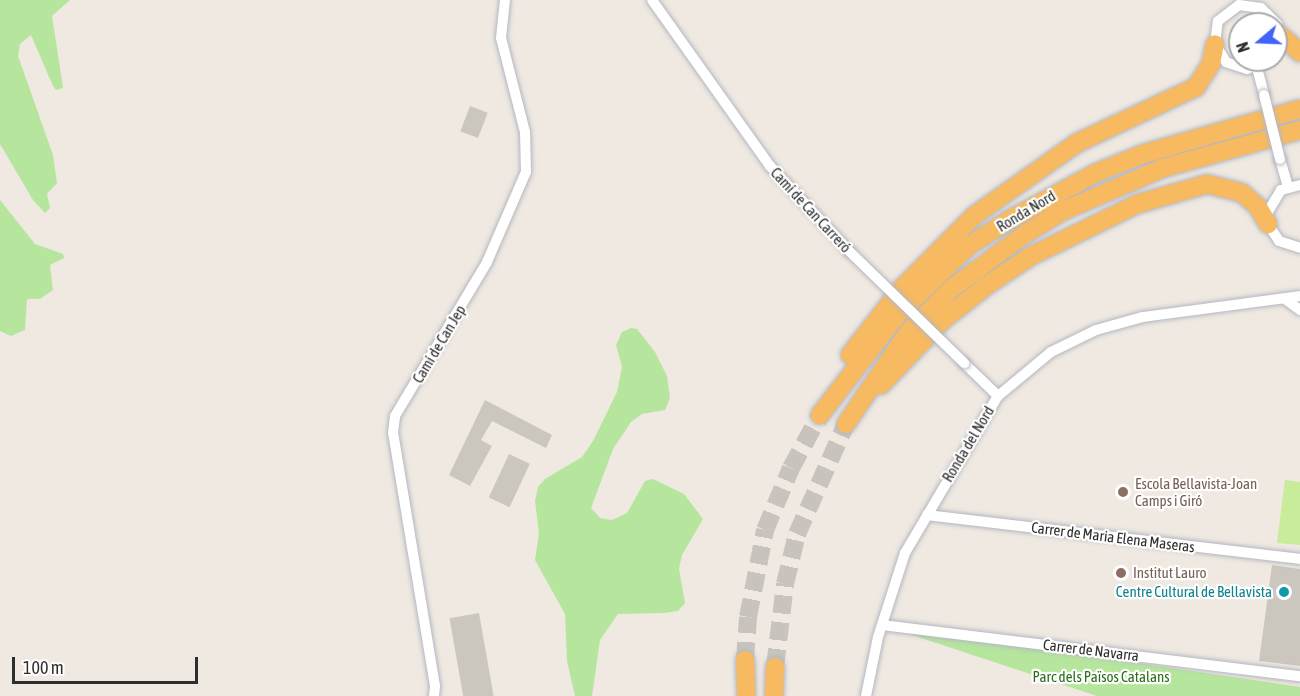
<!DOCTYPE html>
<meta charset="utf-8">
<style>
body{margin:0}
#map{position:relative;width:1300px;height:696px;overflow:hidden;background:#efe9e1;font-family:"Asap Condensed",sans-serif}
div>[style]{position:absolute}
.green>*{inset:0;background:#b6e59e}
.pitch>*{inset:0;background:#c9ec9a}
.building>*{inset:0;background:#cbc7bf;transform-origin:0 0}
.trunk-tunnel>*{height:18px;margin-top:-9px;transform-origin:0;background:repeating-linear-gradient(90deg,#c8c4bd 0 18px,transparent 0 27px)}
.roads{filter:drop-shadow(0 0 2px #b4b7c1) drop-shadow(0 0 2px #b4b7c1)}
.minor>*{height:10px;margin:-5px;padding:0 5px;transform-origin:5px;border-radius:5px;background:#fff}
.trunk>*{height:18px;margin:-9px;padding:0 9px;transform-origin:9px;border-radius:9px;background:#f8ba60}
.bridges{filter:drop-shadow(0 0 2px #b4b7c1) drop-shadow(0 0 2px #b4b7c1)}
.minor-bridge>*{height:10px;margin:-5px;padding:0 5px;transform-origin:5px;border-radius:5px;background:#fff}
.dots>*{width:16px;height:16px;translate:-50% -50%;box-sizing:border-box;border:3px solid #fff;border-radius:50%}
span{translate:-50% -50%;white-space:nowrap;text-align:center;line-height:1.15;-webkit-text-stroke:4.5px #fff;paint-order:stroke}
.street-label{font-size:15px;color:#2e2e2e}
.education-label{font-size:15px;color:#785e54}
.left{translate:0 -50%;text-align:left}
.culture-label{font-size:15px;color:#0d838f}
.right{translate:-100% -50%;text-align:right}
.park-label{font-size:15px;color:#2c6e1b}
.north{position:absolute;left:1228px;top:12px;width:60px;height:60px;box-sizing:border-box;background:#fff;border:2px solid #ababab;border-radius:50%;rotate:251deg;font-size:16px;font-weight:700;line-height:24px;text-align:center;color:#2e2e2e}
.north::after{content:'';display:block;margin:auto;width:21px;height:27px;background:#4264fb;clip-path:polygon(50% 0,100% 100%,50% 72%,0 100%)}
.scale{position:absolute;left:12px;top:657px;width:186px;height:27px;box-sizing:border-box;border:3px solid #2e2e2e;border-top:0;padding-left:8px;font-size:18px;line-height:21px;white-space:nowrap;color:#2e2e2e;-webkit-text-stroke:4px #fff;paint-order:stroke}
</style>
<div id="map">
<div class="green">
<div style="clip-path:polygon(0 0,70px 0,52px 16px,63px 88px,56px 90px,53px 86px,31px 35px,20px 44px,18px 56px,53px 155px,57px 183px,47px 194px,50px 208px,45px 213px,33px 200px,0 144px)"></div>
<div style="clip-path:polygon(0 200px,35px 244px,63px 254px,64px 258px,50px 265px,53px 290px,40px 299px,27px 299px,25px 330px,11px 336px,0 331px)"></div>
<div style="clip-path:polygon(631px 328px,637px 329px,655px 352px,667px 376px,670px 398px,665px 410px,642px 414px,631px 422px,613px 449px,591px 508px,600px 518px,612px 520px,627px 513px,645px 481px,653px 479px,684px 494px,703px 519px,682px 555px,679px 569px,685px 603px,678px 611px,664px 613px,618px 614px,600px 640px,592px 696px,575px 696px,567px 661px,565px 614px,535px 560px,539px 533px,535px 501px,538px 487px,545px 479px,582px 457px,593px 441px,617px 392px,622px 367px,616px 345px,622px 332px)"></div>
<div style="clip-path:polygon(882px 625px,1300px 687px,1300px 696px,1097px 696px)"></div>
</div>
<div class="pitch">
<div style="clip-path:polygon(1285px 480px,1300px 482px,1300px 545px,1277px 543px)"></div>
</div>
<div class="building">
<div style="left:470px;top:106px;width:19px;height:27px;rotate:21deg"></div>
<div style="clip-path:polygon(485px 400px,552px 435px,546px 448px,492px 421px,481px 440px,492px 446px,470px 486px,449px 475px)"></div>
<div style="left:509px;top:454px;width:23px;height:48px;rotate:25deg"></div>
<div style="clip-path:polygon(1272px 565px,1300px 569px,1300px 666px,1259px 661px)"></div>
<div style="left:479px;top:613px;width:84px;height:30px;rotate:80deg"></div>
</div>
<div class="trunk-tunnel">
<div style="left:745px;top:660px;width:43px;rotate:-86deg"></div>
<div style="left:748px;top:617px;width:89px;rotate:-78.9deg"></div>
<div style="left:765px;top:530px;width:67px;rotate:-67.2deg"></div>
<div style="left:791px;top:468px;width:60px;rotate:-61.3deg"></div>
<div style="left:775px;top:667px;width:84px;rotate:-83.1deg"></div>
<div style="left:785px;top:584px;width:51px;rotate:-76.5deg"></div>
<div style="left:797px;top:534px;width:120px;rotate:-66deg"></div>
</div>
<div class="roads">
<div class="minor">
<div style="left:652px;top:0;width:204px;rotate:54.6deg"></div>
<div style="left:770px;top:166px;width:116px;rotate:47.1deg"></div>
<div style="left:1269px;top:60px;width:24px;rotate:158deg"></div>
<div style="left:1247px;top:69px;width:22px;rotate:-162deg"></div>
<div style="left:1226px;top:62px;width:21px;rotate:-121deg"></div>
<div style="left:1215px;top:44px;width:23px;rotate:-83deg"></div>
<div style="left:1218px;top:21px;width:26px;rotate:-37deg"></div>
<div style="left:1239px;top:5px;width:22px;rotate:8deg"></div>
<div style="left:1261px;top:8px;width:23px;rotate:45deg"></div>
<div style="left:1277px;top:24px;width:26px;rotate:92deg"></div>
<div style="left:1257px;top:68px;width:28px;rotate:75deg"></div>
<div style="left:1280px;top:159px;width:29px;rotate:74deg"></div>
<div style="left:1300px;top:185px;width:20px;rotate:165deg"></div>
<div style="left:1281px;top:190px;width:27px;rotate:121deg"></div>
<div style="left:1267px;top:213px;width:11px;rotate:85deg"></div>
<div style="left:1268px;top:224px;width:20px;rotate:57deg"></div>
<div style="left:1279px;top:241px;width:22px;rotate:18deg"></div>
<div style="left:1285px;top:299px;width:19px;rotate:36deg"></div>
<div style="left:964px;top:363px;width:47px;rotate:44.1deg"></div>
<div style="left:927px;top:515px;width:376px;rotate:6.7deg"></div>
<div style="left:882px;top:625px;width:421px;rotate:7deg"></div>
<div style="left:434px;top:696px;width:10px;rotate:-84deg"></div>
<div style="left:435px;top:686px;width:256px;rotate:-99.4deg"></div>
<div style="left:393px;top:433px;width:17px;rotate:-83deg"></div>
<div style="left:395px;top:416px;width:179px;rotate:-59.1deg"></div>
<div style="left:487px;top:262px;width:98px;rotate:-66.6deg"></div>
<div style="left:526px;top:172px;width:40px;rotate:-91.4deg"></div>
<div style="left:525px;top:132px;width:97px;rotate:-104.3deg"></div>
<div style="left:501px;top:38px;width:38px;rotate:-84deg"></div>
<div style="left:866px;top:696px;width:60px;rotate:-78.5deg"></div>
<div style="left:878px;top:637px;width:88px;rotate:-72.2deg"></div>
<div style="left:905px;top:553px;width:182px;rotate:-59.4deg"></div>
<div style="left:998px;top:396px;width:69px;rotate:-39.7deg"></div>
<div style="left:1051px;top:352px;width:50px;rotate:-26.1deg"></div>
<div style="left:1096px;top:330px;width:49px;rotate:-15.5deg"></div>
<div style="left:1143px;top:317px;width:158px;rotate:-7.6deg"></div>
</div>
<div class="trunk">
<div style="left:1279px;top:34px;width:28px;rotate:41deg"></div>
<div style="left:850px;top:355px;width:85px;rotate:-52.2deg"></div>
<div style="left:902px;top:288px;width:103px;rotate:-45deg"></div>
<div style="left:975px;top:215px;width:125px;rotate:-35.2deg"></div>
<div style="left:1077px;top:143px;width:132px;rotate:-25.2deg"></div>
<div style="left:1196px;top:87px;width:27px;rotate:-57deg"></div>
<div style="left:1211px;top:64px;width:20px;rotate:-79deg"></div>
<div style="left:881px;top:385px;width:90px;rotate:-46.4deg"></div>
<div style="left:943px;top:320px;width:55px;rotate:-38.3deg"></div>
<div style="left:986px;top:286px;width:52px;rotate:-34deg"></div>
<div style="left:1029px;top:257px;width:120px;rotate:-26.1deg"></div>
<div style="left:1137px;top:204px;width:73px;rotate:-15.9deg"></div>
<div style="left:1207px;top:184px;width:36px;rotate:14deg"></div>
<div style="left:1242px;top:193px;width:21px;rotate:41deg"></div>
<div style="left:1258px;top:207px;width:20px;rotate:60deg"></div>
<div style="left:820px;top:415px;width:126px;rotate:-52.4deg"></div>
<div style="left:897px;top:315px;width:101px;rotate:-43.8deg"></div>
<div style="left:970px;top:245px;width:46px;rotate:-32.7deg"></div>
<div style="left:1009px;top:220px;width:99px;rotate:-28.4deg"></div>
<div style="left:1096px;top:173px;width:51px;rotate:-22deg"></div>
<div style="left:1143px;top:154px;width:163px;rotate:-16deg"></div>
<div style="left:846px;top:424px;width:112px;rotate:-55.9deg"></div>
<div style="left:909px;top:331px;width:59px;rotate:-45deg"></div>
<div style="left:951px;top:289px;width:92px;rotate:-36.6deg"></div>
<div style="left:1025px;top:234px;width:44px;rotate:-31.2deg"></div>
<div style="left:1063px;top:211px;width:109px;rotate:-23.3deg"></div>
<div style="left:1163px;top:168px;width:142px;rotate:-15.5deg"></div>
<div style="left:745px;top:660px;width:36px;rotate:88deg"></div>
<div style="left:774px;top:696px;width:29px;rotate:-88deg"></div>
</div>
</div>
<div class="bridges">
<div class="minor-bridge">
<div style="left:1264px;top:95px;width:66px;rotate:76deg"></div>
<div style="left:849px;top:251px;width:161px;rotate:44.2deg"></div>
</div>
</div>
<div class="dots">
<div style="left:1123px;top:492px;background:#8d6e63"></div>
<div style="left:1121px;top:573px;background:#8d6e63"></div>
<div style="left:1284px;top:592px;background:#0f9aa8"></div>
</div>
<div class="street-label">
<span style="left:811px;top:210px;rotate:47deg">Camí de Can Carreró</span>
<span style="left:1026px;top:211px;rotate:-31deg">Ronda Nord</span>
<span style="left:439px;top:344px;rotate:-59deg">Camí de Can Jep</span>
<span style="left:968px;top:444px;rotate:-59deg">Ronda del Nord</span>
<span style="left:1113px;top:537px;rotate:7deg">Carrer de Maria Elena Maseras</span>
<span style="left:1091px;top:650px;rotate:7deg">Carrer de Navarra</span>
</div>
<div class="education-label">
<span class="left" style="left:1135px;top:492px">Escola Bellavista-Joan<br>Camps i Giró</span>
<span class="left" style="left:1133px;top:573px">Institut Lauro</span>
</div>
<div class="culture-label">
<span class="right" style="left:1272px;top:592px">Centre Cultural de Bellavista</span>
</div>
<div class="park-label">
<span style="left:1101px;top:677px">Parc dels Països Catalans</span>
</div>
<div class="north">N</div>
<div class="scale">100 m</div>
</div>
